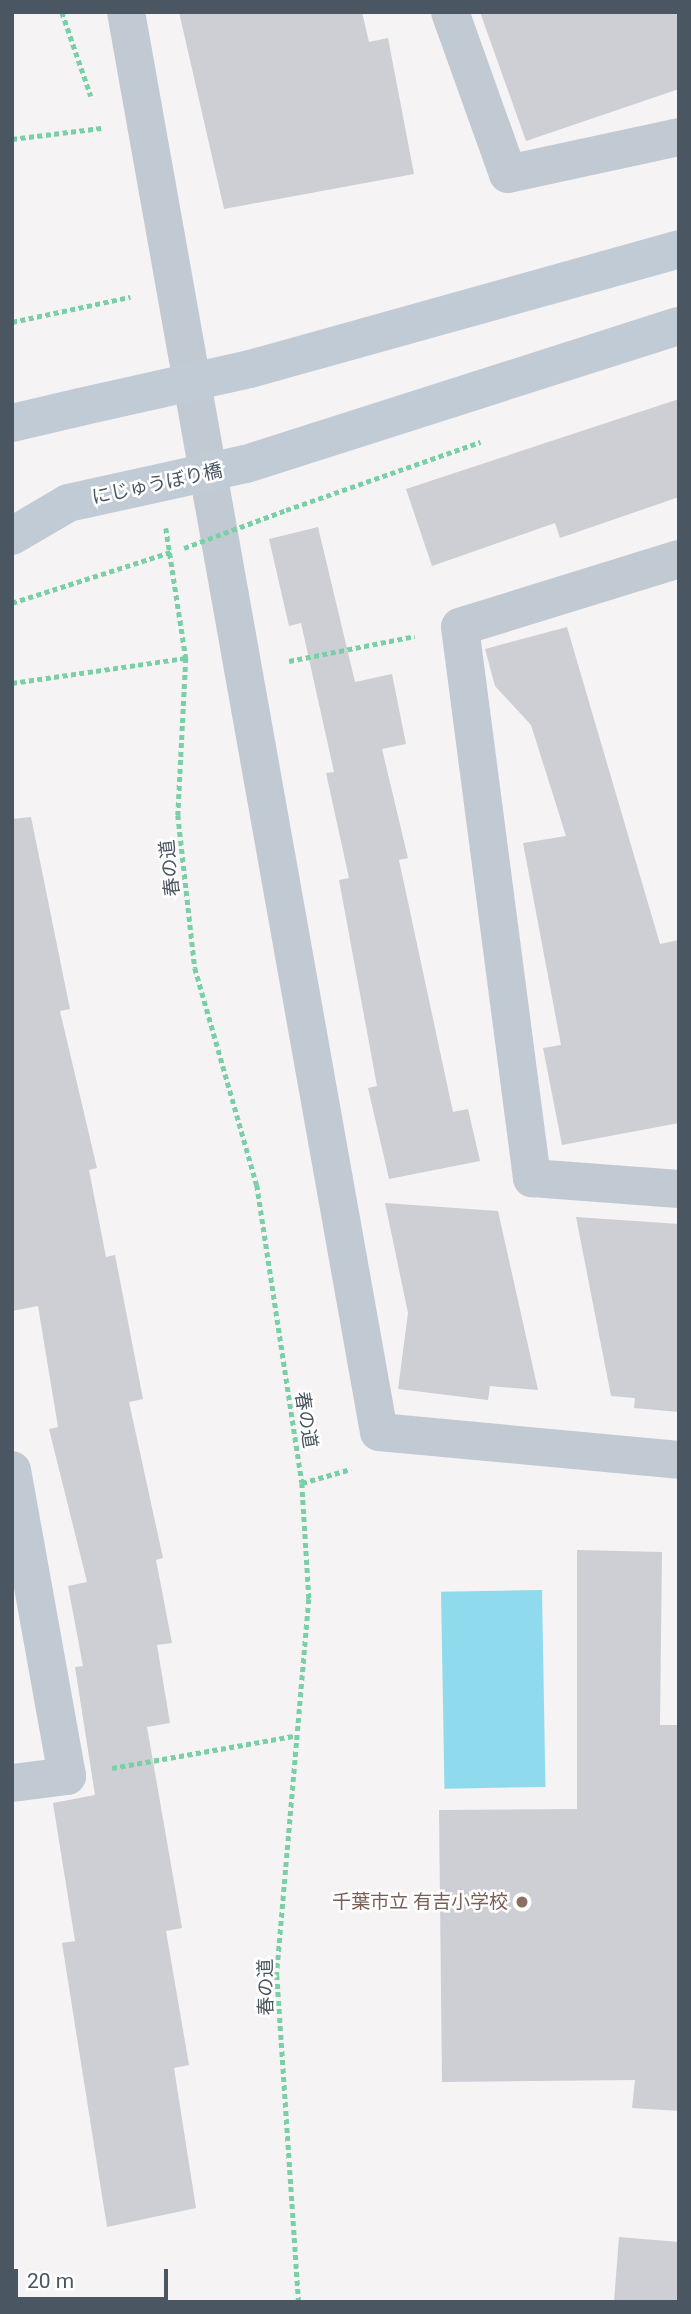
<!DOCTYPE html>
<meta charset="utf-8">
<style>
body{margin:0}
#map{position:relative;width:691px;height:2314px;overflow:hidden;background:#f5f3f3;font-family:Roboto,"Noto Sans JP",sans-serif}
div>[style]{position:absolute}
.water>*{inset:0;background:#90daee;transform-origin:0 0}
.building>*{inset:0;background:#cdcfd5}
.path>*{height:4.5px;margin-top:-2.25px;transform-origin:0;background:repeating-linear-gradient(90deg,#7ad0a6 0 5px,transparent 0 8.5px)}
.street>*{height:38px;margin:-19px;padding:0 19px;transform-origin:19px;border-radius:19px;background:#c1cad2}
.secondary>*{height:38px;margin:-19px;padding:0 19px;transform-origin:19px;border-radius:19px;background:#c1cbd6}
.path-bridge>*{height:4.5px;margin-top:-2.25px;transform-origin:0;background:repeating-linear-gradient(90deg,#7ad0a6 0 5px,transparent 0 8.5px)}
.secondary-bridge>*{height:38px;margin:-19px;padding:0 19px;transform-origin:19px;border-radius:19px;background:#c1cbd6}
.dots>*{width:19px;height:19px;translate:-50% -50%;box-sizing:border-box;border:4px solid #fff;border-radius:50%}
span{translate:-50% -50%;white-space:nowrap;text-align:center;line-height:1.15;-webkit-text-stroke:5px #fff;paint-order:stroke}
.street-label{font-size:19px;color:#4a5661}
.education-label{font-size:19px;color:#785e54}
.right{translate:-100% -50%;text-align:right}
.frame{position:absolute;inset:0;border:14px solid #4a5661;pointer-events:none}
.scale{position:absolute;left:14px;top:2269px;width:154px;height:32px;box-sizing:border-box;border:4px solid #4a5661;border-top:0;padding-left:9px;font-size:21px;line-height:24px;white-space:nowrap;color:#4a5661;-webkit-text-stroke:5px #fff;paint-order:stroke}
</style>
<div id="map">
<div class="water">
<div style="left:542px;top:1590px;width:197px;height:101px;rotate:89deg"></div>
</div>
<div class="building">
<div style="clip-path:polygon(179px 12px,362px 12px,369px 42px,388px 38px,414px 174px,224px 209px)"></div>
<div style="clip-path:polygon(480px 12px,679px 12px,679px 89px,526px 141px)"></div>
<div style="clip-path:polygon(679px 399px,679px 497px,560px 538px,555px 523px,432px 566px,406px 489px)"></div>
<div style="clip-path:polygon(318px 527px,355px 682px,392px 674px,406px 744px,382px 749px,408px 858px,399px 860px,453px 1112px,468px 1109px,480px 1161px,389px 1179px,368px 1088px,377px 1086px,339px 880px,349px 878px,326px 773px,334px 772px,301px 623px,289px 626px,269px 539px)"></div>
<div style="clip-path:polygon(567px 627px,660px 944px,679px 940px,679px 1123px,562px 1145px,543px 1048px,561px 1045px,523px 843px,566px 836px,531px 725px,495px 686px,485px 649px)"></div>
<div style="clip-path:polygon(31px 817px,70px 1009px,60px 1011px,97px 1168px,89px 1170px,106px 1257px,115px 1255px,143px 1399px,129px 1402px,163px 1558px,156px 1560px,172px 1643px,157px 1645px,170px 1723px,147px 1727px,182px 1928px,166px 1931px,189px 2065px,174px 2068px,196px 2208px,107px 2227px,62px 1943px,75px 1941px,53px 1803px,95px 1795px,75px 1667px,83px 1666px,68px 1586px,87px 1582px,49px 1429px,58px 1427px,38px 1306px,12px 1311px,12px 819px)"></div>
<div style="clip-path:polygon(385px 1203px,498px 1211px,538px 1390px,490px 1386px,488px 1400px,398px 1389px,408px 1313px)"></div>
<div style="clip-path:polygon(576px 1217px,679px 1224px,679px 1412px,634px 1408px,635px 1398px,611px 1396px)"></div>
<div style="clip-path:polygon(577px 1550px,662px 1552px,660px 1725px,679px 1725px,679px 2111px,632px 2108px,635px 2080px,442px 2082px,439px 1810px,577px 1809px)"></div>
<div style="clip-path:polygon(619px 2237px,679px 2242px,679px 2302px,614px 2302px)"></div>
</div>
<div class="path">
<div style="left:62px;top:12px;width:89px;rotate:71deg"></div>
<div style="left:12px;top:139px;width:90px;rotate:-7deg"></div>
<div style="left:12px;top:322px;width:121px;rotate:-12deg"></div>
<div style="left:286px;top:510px;width:206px;rotate:-19.3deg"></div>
<div style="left:166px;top:528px;width:132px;rotate:81.3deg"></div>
<div style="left:186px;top:658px;width:157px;rotate:92.9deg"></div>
<div style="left:178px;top:815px;width:154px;rotate:83.7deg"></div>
<div style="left:195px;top:968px;width:226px;rotate:74.1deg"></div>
<div style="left:257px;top:1185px;width:301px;rotate:81.4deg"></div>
<div style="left:302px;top:1483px;width:116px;rotate:86.5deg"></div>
<div style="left:309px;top:1599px;width:377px;rotate:94.9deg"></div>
<div style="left:277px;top:1975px;width:328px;rotate:86.2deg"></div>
<div style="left:12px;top:603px;width:167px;rotate:-17.8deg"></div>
<div style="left:289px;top:661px;width:128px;rotate:-11.2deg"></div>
<div style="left:12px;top:683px;width:176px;rotate:-8.2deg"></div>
<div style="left:302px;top:1483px;width:51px;rotate:-15.9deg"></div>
<div style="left:112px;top:1768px;width:184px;rotate:-10deg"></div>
</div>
<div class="street">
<div style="left:126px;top:12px;width:1442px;rotate:79.9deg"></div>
<div style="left:379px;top:1432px;width:301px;rotate:5.3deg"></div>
<div style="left:450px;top:12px;width:172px;rotate:70.3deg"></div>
<div style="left:508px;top:174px;width:175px;rotate:-12.2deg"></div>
<div style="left:679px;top:559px;width:229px;rotate:162.8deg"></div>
<div style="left:460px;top:627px;width:556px;rotate:82.56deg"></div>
<div style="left:532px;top:1178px;width:147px;rotate:4.3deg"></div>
<div style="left:12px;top:1470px;width:311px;rotate:79.8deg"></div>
<div style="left:67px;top:1776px;width:55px;rotate:172.7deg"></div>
</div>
<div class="secondary">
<div style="left:250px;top:369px;width:445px;rotate:-15.6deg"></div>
<div style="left:12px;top:423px;width:70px;rotate:-13.2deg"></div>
<div style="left:246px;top:464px;width:454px;rotate:-17.7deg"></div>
<div style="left:12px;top:536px;width:65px;rotate:-30.5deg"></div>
</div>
<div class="path-bridge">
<div style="left:184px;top:548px;width:109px;rotate:-20.4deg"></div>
</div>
<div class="secondary-bridge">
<div style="left:80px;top:407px;width:174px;rotate:-12.6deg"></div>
<div style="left:68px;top:503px;width:182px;rotate:-12.4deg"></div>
</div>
<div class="dots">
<div style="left:522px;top:1902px;background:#8d6e63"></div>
</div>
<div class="street-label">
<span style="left:157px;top:484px;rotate:-12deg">にじゅうぼり橋</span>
<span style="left:170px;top:868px;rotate:-96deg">春の道</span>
<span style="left:306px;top:1420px;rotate:81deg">春の道</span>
<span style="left:266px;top:1987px;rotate:-91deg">春の道</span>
</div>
<div class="education-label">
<span class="right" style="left:508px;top:1902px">千葉市立 有吉小学校</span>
</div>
<div class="frame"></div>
<div class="scale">20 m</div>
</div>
